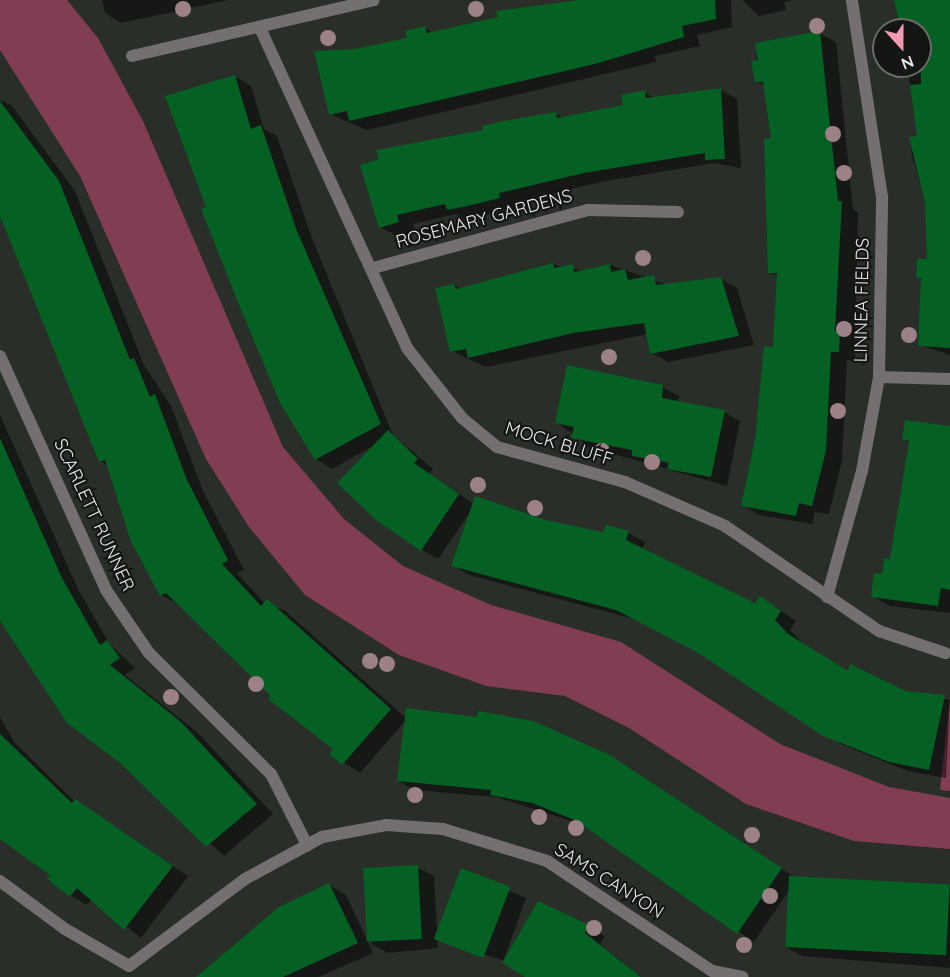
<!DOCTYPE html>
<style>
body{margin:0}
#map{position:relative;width:950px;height:977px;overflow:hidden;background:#292e29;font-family:Quicksand,sans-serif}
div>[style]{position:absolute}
.green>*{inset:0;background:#813d52}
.shadow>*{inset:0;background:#0007}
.building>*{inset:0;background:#056023;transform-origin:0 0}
.minor>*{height:12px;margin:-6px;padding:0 6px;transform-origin:6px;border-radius:6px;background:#747071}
.trees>*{width:16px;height:16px;margin:-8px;border-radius:50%;background:#9c8286}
span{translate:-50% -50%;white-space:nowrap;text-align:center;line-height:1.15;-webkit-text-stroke:4.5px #131613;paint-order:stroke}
.street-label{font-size:18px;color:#e7ebe8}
.north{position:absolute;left:872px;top:18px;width:60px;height:60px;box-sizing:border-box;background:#131613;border:2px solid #686b68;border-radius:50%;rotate:159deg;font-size:16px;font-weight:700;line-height:24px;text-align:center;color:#e7ebe8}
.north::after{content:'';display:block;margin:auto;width:21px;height:27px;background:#f19ab2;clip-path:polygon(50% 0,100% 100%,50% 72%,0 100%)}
</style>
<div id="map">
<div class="green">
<div style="clip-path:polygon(0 0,67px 0,98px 38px,143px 121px,283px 447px,344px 519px,403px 566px,491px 605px,621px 642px,780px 744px,889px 787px,950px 798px,950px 849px,854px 841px,746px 804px,629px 728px,565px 696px,486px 686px,399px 655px,305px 595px,249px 527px,206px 459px,80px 176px,0 50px)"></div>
<div style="clip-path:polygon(950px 698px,950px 791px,940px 790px)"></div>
</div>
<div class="shadow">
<div style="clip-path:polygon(102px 0,228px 0,121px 23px,105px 13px)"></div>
<div style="clip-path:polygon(586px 0,731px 0,732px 27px,697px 35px,700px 46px,655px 56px,656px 62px,367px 130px,330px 114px,355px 51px,409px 39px,425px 28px,433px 33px)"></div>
<div style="clip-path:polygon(742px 0,792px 0,784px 2px,786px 10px,759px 16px)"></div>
<div style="clip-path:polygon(897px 0,950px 0,950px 355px,920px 345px,923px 280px,918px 277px,929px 260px,926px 203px,912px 156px,910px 138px,919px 137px,907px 66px,920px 66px,920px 30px,903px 30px)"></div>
<div style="clip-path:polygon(819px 33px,836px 42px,853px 209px,858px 212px,855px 361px,847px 360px,842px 461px,829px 514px,815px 512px,812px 524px,759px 515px,742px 505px,774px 348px,779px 277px,770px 272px,773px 140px,766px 87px,756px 81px,757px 44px)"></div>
<div style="clip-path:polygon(234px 76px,251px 86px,264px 129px,277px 136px,313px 241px,393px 435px,433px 469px,429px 474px,474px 504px,604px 534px,628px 533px,645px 542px,642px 550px,756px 605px,761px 598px,777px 608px,796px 621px,790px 630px,805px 646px,848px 672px,906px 692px,950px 700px,946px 778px,907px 771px,841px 744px,707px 657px,634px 619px,469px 575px,453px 565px,470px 512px,438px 559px,422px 550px,375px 445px,332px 469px,316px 459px,208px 208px)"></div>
<div style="clip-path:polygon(721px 90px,737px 99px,741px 168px,714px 163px,601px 182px,515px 202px,516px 207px,485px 215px,464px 219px,456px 214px,413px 224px,415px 231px,397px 236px,380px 227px,485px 131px,556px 114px,564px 118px,625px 106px,644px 92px,656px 99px)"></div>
<div style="clip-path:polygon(0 100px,12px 106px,75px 191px,144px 365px,171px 406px,203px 491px,244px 570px,237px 573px,265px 604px,284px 610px,406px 718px,624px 765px,796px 878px,950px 885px,950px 968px,802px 956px,786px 947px,790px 889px,754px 942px,587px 826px,496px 797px,415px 790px,398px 781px,406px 720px,360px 773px,331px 754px,335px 749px,179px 604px,161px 595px,133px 542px,110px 467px,100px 461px,0 213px)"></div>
<div style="clip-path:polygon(552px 264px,583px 271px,610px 265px,668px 285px,720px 279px,737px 288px,754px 345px,668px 362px,652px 353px,648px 334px,486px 367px,451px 351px,454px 285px,461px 289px)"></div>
<div style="clip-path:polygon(evenodd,662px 387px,679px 396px,678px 402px,724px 412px,740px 421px,727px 486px,589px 447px,557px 422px,662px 387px,641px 456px,676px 462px,676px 465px,645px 459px,641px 456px)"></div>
<div style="clip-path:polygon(0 415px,78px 589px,109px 643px,135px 668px,125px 675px,198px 733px,273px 814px,224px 856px,121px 762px,68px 721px,0 621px)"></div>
<div style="clip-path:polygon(950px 428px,950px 613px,889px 606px,873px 596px,891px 560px,911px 444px,903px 439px)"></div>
<div style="clip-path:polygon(0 717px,14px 742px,75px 802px,188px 876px,141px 938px,92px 899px,87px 905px,71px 896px,53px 874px,0 836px)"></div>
<div style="clip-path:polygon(417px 867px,434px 876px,438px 948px,388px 953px,371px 944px)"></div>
<div style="clip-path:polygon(462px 870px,526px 898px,504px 959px,539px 903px,605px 936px,600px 944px,641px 977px,528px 977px,504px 961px,440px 939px)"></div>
<div style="clip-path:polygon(329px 885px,346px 895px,373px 953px,319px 977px,197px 977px)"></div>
</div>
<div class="building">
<div style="clip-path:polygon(579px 0,715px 0,716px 19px,682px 26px,684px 37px,595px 64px,349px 121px,347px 111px,329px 115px,314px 51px,354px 49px,407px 38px,405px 31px,425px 26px,427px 33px,498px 17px,496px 11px)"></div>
<div style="clip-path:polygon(894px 0,950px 0,950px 348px,918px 346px,921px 278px,916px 278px,917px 259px,927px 259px,925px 203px,909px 137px,917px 136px,910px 85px,921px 84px,920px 30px,901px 30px)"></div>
<div style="clip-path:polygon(820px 31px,838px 201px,842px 201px,835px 331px,840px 331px,839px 352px,831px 352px,826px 451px,812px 506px,799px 503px,796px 516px,741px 506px,755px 439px,764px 346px,773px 347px,777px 273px,768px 273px,764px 139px,771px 138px,763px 82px,755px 82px,751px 61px,758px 60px,755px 43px)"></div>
<div style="clip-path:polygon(235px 75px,251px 129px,261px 125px,297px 231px,381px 424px,315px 460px,280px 403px,237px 300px,201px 209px,206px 207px,165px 96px)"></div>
<div style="clip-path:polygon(721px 88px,725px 159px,705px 160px,705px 153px,584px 173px,499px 193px,500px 198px,467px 206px,447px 210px,445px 204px,397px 215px,399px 222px,379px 228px,360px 165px,379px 159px,376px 150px,483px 130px,482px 126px,504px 121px,556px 112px,557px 118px,623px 105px,621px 95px,645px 90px,646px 98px)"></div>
<div style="clip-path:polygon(0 101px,59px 181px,130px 360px,134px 358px,150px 397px,155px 394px,187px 480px,228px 560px,222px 564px,261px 606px,267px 599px,391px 709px,342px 765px,329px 754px,333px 749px,268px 699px,271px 696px,166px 593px,160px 596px,131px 542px,105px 460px,99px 462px,0 216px)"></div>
<div style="clip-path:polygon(553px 263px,554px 268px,573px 264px,574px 272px,610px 264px,611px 272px,625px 269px,628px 280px,654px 275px,656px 285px,721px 277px,739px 336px,650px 354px,644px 323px,573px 333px,468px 358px,466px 349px,450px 352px,435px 288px,454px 284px,456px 289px)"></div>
<div style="clip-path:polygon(567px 365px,663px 385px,662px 398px,725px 410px,711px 477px,667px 469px,669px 462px,632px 456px,632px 450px,571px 438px,574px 427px,555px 423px)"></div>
<div style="clip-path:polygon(905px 420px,950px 426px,950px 590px,941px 588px,938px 606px,871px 597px,874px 573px,882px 574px,884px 558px,890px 559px,909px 441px,902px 440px)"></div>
<div style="clip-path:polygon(388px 430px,418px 459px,414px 463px,459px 494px,421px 551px,376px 520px,337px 483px)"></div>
<div style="clip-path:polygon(0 438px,62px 578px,100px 645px,107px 640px,120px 658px,110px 665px,181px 722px,257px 804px,206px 847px,120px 763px,67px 723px,0 621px)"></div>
<div style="clip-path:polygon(475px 496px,546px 520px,603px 532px,606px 525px,629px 531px,626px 540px,755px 603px,760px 596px,781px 611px,775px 620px,788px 634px,848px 671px,850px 664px,906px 691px,945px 695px,929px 770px,889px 762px,823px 736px,700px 654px,616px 610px,451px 566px)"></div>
<div style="clip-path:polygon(406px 708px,477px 717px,478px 711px,533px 721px,608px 754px,782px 868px,737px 934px,577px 821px,532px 803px,490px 795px,491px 790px,397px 781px)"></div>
<div style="clip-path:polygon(0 734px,72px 803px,75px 799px,173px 866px,124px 930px,77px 888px,70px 897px,47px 879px,50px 875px,0 839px)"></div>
<div style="left:418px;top:865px;width:74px;height:55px;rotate:87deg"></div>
<div style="left:461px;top:868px;width:53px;height:76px;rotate:21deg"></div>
<div style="left:789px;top:876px;width:161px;height:71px;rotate:3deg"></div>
<div style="clip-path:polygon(329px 883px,358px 943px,283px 977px,196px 977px,279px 907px)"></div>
<div style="clip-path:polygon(538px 901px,589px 925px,585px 933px,641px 977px,525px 977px,502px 963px)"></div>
</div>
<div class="minor">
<div style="left:260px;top:28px;width:352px;rotate:65.3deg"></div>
<div style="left:407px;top:348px;width:89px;rotate:51.8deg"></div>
<div style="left:462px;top:418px;width:45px;rotate:39.6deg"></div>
<div style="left:497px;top:447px;width:133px;rotate:15.3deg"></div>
<div style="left:625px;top:482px;width:109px;rotate:23.7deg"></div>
<div style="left:725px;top:526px;width:186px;rotate:34.3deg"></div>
<div style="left:879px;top:631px;width:70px;rotate:18.4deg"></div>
<div style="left:132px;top:56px;width:248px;rotate:-13deg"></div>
<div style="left:373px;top:268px;width:223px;rotate:-15.1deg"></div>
<div style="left:588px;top:210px;width:90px;rotate:1.3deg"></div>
<div style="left:0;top:356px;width:257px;rotate:65.6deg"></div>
<div style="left:106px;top:590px;width:76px;rotate:55.7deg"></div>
<div style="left:149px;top:653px;width:172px;rotate:44.8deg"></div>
<div style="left:271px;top:774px;width:80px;rotate:63.1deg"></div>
<div style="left:879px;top:377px;width:71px;rotate:1.6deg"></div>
<div style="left:827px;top:597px;width:131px;rotate:-74.5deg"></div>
<div style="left:862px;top:471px;width:96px;rotate:-79.7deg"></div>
<div style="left:879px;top:377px;width:180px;rotate:-89deg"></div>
<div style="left:882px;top:197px;width:199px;rotate:-98.7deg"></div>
<div style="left:0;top:881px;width:81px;rotate:36.4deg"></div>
<div style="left:65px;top:929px;width:74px;rotate:30deg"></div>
<div style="left:129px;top:966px;width:145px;rotate:-36.9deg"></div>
<div style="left:245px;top:879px;width:88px;rotate:-28.6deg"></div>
<div style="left:322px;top:837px;width:65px;rotate:-10.6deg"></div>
<div style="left:386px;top:825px;width:57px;rotate:4deg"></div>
<div style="left:443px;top:829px;width:109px;rotate:17.1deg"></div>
<div style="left:547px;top:861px;width:198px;rotate:33.7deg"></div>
<div style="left:712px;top:971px;width:31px;rotate:11deg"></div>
</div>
<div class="trees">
<div style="left:183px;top:9px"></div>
<div style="left:476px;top:9px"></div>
<div style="left:817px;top:26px"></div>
<div style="left:328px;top:38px"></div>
<div style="left:833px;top:134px"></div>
<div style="left:844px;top:173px"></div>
<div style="left:643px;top:258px"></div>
<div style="left:844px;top:329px"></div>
<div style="left:909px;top:335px"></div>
<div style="left:609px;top:357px"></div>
<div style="left:838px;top:411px"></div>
<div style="left:602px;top:451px"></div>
<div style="left:652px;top:462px"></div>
<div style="left:478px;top:485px"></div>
<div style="left:535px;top:508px"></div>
<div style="left:370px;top:661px"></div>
<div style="left:387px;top:664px"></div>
<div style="left:256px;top:684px"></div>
<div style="left:171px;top:697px"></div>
<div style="left:415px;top:795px"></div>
<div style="left:539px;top:817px"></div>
<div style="left:576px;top:828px"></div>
<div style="left:752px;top:835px"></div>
<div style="left:770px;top:896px"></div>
<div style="left:594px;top:928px"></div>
<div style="left:744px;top:945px"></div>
</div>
<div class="street-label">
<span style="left:484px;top:219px;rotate:-15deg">ROSEMARY GARDENS</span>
<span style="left:862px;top:300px;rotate:-89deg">LINNEA FIELDS</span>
<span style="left:559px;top:444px;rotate:17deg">MOCK BLUFF</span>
<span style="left:94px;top:515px;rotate:65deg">SCARLETT RUNNER</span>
<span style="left:609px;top:881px;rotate:32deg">SAMS CANYON</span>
</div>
<div class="north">N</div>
</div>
